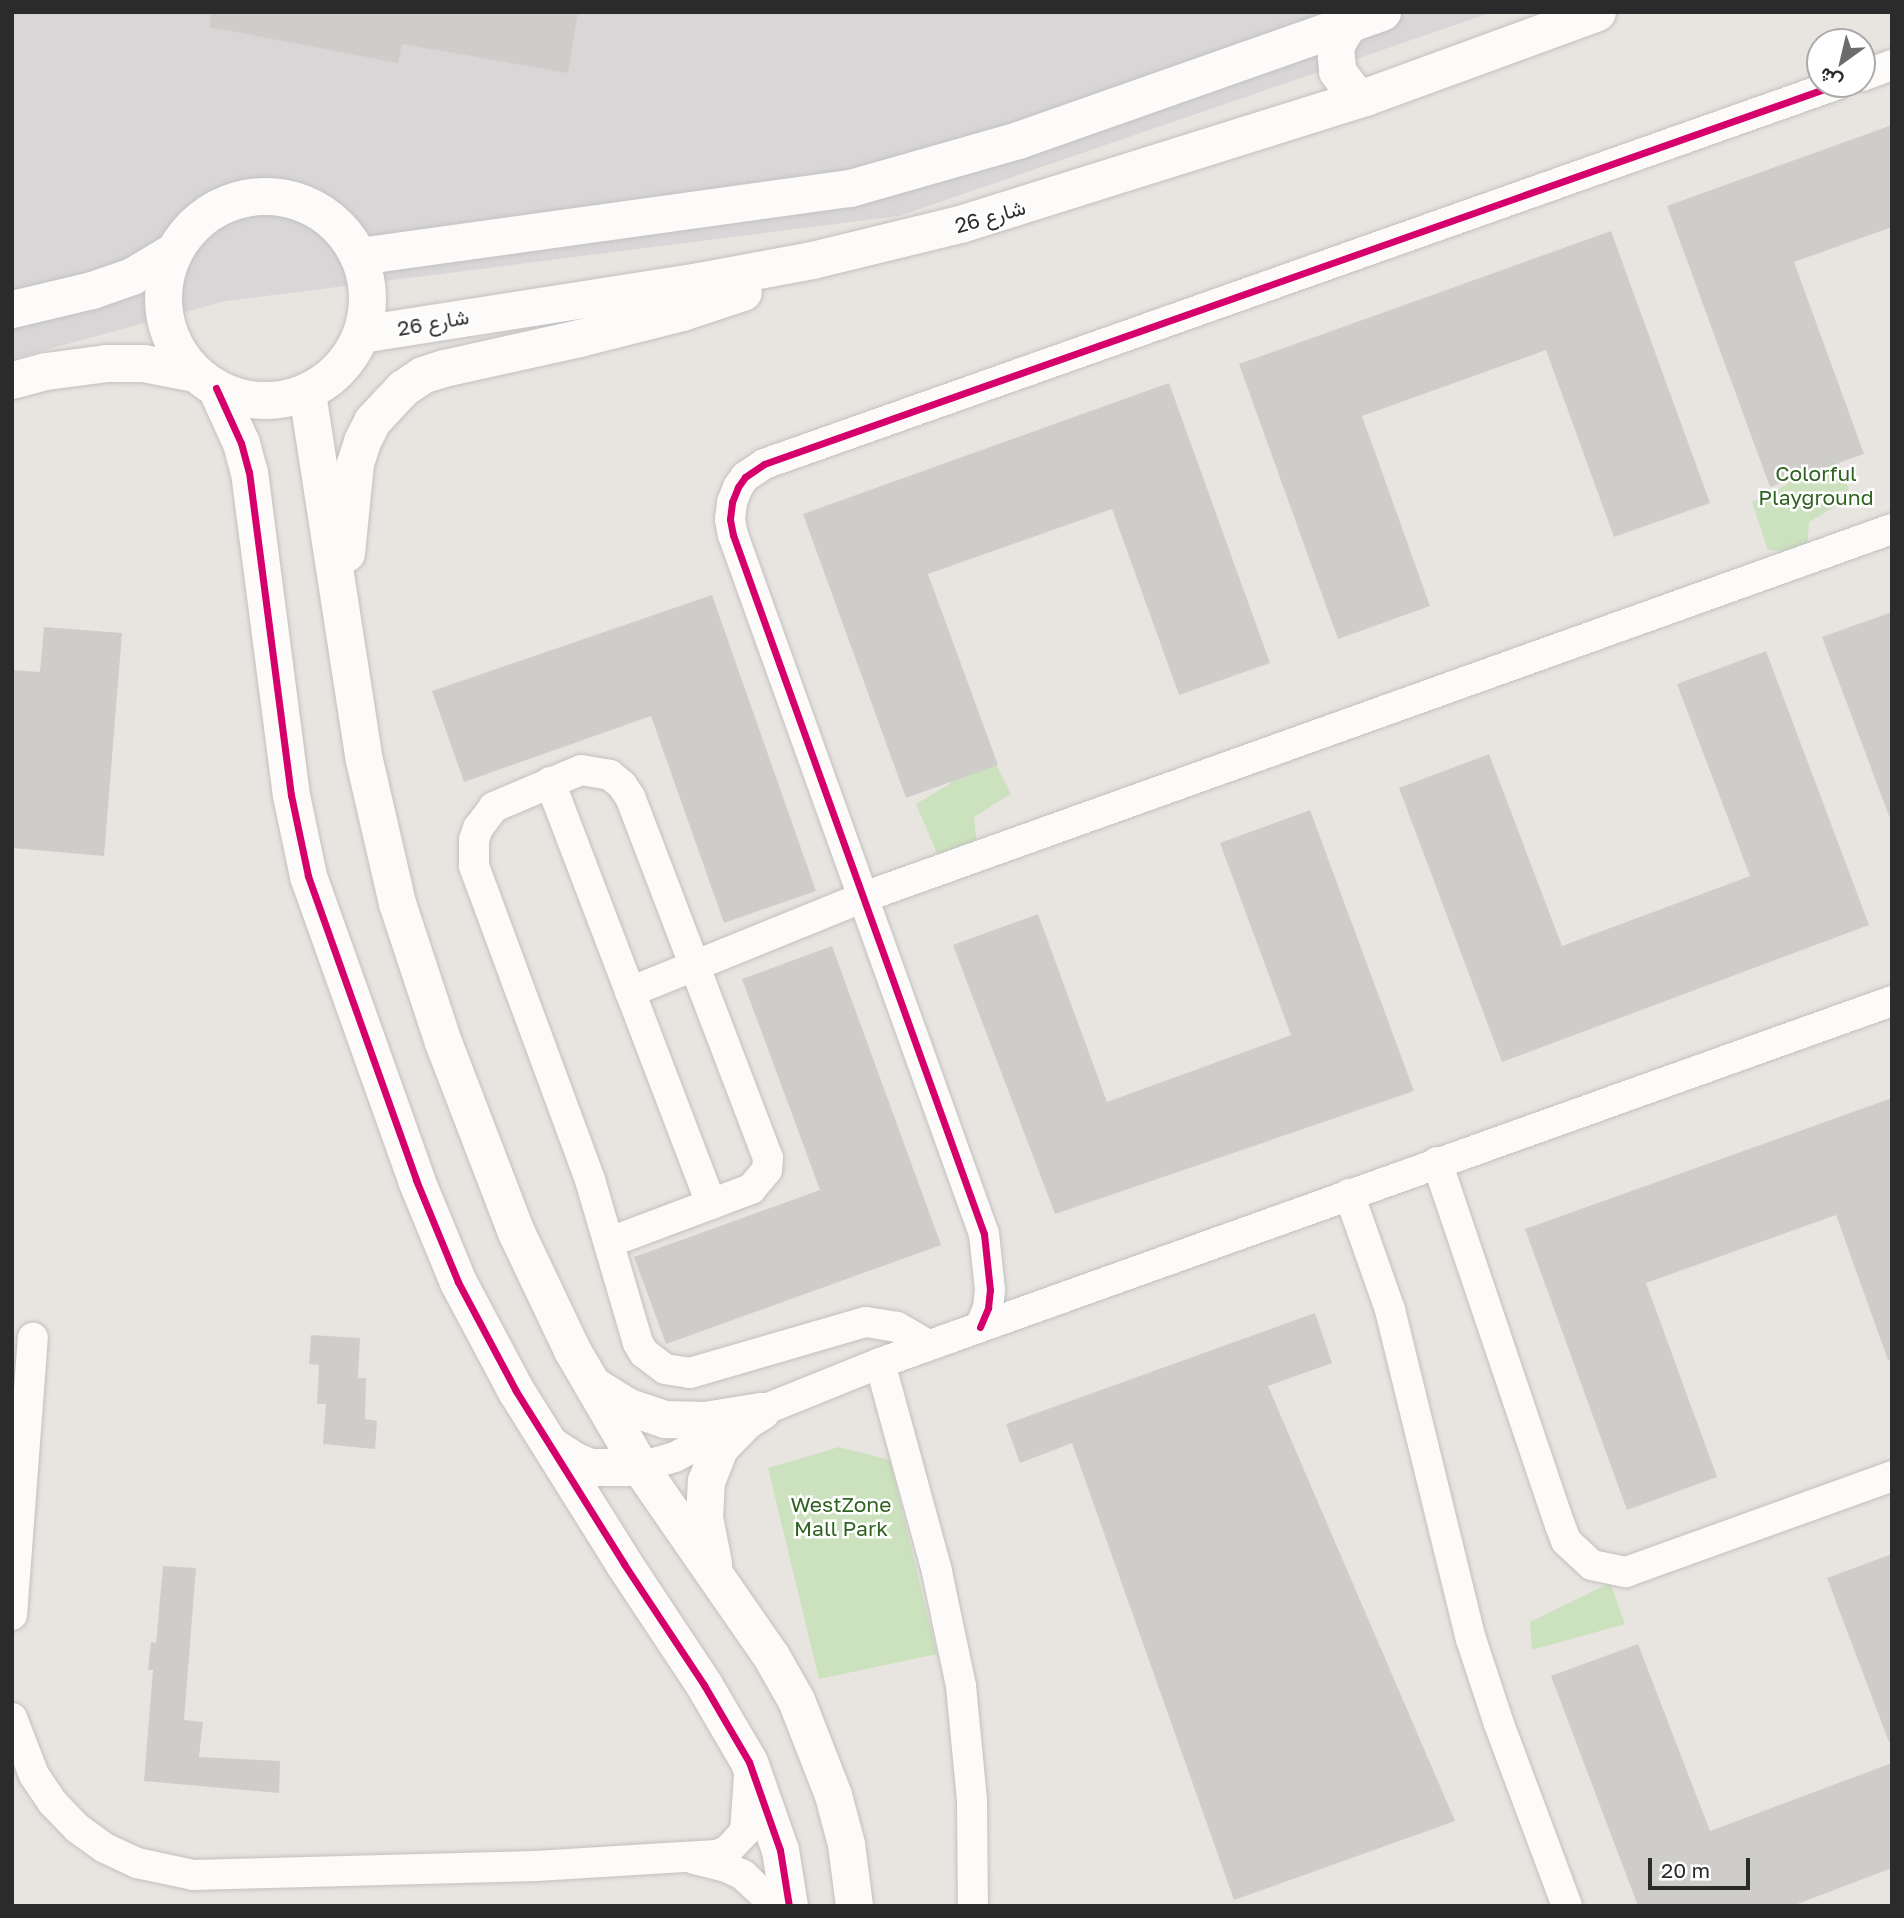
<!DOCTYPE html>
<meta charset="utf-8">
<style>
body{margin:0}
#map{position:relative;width:1904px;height:1918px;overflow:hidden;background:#e8e5e1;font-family:"Golos Text",Vazirmatn,sans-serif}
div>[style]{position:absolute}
.industrial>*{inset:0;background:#d9d6d8}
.green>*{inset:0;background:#cce1bd}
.building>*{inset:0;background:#cfcdca}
.roads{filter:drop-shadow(0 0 2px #c2c1c1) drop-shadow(0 0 2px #c2c1c1)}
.minor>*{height:30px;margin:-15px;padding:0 15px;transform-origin:15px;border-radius:15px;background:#fcfbfa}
.tertiary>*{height:37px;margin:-18.5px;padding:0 18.5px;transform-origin:18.5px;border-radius:18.5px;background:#fcfbfa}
.tertiary>.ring{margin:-18.5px;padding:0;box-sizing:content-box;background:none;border:37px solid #fcfbfa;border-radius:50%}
.cycleway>*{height:7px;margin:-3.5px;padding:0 3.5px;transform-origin:3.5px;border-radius:3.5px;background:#d6006c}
span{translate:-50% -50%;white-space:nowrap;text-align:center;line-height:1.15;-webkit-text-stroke:5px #fff;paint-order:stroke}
.street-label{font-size:21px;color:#2b2b2b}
.park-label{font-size:21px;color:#2f6221}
.frame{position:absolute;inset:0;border:14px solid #2b2b2b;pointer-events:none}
.north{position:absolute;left:1806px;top:28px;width:70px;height:70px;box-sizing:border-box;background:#fff;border:2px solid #aaa;border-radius:50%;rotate:214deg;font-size:19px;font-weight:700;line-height:28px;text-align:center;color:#2b2b2b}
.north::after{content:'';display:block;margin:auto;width:24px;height:32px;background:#6d6c6b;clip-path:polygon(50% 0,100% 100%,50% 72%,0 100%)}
.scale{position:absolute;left:1648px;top:1858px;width:102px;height:32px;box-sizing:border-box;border:4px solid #2b2b2b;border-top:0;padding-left:9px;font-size:21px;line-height:24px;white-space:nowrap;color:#2b2b2b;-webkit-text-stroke:5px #fff;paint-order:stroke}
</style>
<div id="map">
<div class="industrial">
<div style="clip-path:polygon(12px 12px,1493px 12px,899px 216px,226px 301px,12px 359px)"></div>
</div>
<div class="green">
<div style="clip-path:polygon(1837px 455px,1851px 497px,1809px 522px,1807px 552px,1768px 550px,1752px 502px,1788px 484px,1785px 459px)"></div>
<div style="clip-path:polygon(988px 749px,1011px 794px,974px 817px,977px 844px,939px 858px,916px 804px,951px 783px,955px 761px)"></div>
<div style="clip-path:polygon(839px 1447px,890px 1460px,937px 1654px,819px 1679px,768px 1468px)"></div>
<div style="clip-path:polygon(1610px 1583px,1625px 1624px,1532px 1650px,1530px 1622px)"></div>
</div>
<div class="building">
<div style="clip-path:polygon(211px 12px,578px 12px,568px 73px,402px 44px,398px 63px,210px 27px)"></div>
<div style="clip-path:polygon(1892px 125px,1892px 227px,1794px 262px,1864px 454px,1770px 487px,1667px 206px)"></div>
<div style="clip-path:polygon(1611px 231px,1710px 503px,1614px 537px,1546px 350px,1362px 416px,1430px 606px,1338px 639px,1239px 364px)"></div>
<div style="clip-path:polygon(1169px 383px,1270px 663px,1179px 695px,1112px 509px,928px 574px,998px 765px,906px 798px,803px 514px)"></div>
<div style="clip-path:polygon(712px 595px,816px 891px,724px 923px,651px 716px,464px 782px,432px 691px)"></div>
<div style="clip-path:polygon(1892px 612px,1892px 816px,1889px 816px,1822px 637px)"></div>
<div style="clip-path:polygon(44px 627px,122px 633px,104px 856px,12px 848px,12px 670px,40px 672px)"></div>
<div style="clip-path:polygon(1766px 651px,1869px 925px,1502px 1062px,1399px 788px,1489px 754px,1562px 946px,1750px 876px,1677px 684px)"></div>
<div style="clip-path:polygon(1310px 810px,1414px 1091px,1055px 1214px,953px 945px,1038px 914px,1107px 1102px,1291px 1035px,1220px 843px)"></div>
<div style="clip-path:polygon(832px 946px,941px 1245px,666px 1344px,634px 1257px,820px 1190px,742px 979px)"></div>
<div style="clip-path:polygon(1892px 1098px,1892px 1360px,1888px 1360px,1836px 1215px,1646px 1283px,1717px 1477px,1627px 1510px,1525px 1229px)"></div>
<div style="clip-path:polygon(1315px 1313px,1332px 1363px,1268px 1386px,1455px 1821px,1234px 1900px,1072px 1443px,1020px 1463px,1006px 1424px)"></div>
<div style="clip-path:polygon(311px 1335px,360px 1338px,358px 1378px,366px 1378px,365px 1419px,377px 1421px,375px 1449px,323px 1444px,326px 1404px,317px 1404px,319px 1365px,309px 1364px)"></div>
<div style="clip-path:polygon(1892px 1554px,1892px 1741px,1889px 1742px,1827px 1578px)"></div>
<div style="clip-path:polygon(163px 1566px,196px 1568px,184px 1720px,203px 1722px,199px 1757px,280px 1761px,279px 1793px,144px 1781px,153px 1670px,148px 1670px,151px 1642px,156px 1643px)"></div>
<div style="clip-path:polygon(1638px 1644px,1710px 1831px,1892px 1763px,1892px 1868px,1792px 1906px,1638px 1906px,1551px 1676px)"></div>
</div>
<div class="roads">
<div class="minor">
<div style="left:1862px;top:76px;width:32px;rotate:-20deg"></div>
<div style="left:550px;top:782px;width:452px;rotate:69.1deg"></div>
<div style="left:630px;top:992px;width:253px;rotate:-22.1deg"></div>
<div style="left:864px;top:897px;width:1092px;rotate:-19.7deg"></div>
<div style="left:1437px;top:1162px;width:383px;rotate:71.3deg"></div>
<div style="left:1560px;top:1525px;width:17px;rotate:69deg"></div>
<div style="left:1566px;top:1541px;width:35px;rotate:43deg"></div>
<div style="left:1592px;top:1565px;width:35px;rotate:12deg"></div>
<div style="left:1626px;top:1572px;width:283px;rotate:-19.8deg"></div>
<div style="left:1349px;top:1194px;width:123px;rotate:70.5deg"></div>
<div style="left:1390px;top:1310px;width:339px;rotate:76.2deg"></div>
<div style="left:1471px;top:1639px;width:89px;rotate:71.8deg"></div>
<div style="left:1499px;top:1724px;width:194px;rotate:69.5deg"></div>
<div style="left:610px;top:1242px;width:151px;rotate:-20.6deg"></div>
<div style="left:751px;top:1189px;width:25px;rotate:-50deg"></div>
<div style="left:767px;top:1170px;width:12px;rotate:-85deg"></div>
<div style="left:768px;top:1158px;width:386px;rotate:-110.9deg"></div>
<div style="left:630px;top:797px;width:14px;rotate:-124deg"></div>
<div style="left:622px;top:785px;width:16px;rotate:-140deg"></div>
<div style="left:610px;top:775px;width:29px;rotate:-170deg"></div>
<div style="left:581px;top:770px;width:95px;rotate:157deg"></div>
<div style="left:494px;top:807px;width:26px;rotate:127deg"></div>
<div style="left:478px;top:828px;width:13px;rotate:108deg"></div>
<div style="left:474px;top:840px;width:26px;rotate:90deg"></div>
<div style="left:474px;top:866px;width:335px;rotate:69.7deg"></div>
<div style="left:590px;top:1180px;width:170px;rotate:73.6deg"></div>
<div style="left:638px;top:1343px;width:12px;rotate:59deg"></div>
<div style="left:644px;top:1353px;width:26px;rotate:37deg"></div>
<div style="left:665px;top:1369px;width:25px;rotate:9deg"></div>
<div style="left:690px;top:1373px;width:183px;rotate:-16.2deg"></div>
<div style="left:866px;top:1322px;width:31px;rotate:9deg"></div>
<div style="left:897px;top:1327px;width:36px;rotate:30deg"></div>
<div style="left:980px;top:1327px;width:21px;rotate:-67deg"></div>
<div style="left:988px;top:1308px;width:18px;rotate:-84deg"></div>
<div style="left:990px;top:1290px;width:56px;rotate:-96.1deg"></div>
<div style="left:984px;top:1234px;width:743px;rotate:-109.75deg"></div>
<div style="left:733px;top:535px;width:16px;rotate:-101deg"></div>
<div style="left:730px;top:519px;width:17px;rotate:-83deg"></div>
<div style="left:732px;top:502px;width:16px;rotate:-68deg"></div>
<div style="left:738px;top:487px;width:12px;rotate:-55deg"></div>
<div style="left:745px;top:477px;width:23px;rotate:-34deg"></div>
<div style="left:764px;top:464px;width:1139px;rotate:-19.48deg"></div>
<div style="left:880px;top:1363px;width:217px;rotate:74.7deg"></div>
<div style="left:937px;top:1572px;width:116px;rotate:78.1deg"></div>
<div style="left:961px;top:1686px;width:116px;rotate:84.5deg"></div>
<div style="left:972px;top:1801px;width:105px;rotate:89.5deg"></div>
<div style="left:640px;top:1467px;width:36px;rotate:-16deg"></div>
<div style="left:675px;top:1457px;width:98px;rotate:-28.1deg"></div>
<div style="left:761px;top:1411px;width:128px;rotate:-22deg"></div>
<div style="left:880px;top:1363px;width:1075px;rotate:-19.68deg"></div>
<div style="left:12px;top:1615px;width:278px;rotate:-85.7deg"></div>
<div style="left:12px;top:1718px;width:61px;rotate:68.9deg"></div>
<div style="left:34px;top:1775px;width:32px;rotate:56deg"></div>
<div style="left:52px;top:1802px;width:36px;rotate:46deg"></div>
<div style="left:77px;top:1828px;width:34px;rotate:36deg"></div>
<div style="left:105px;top:1848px;width:35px;rotate:25deg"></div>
<div style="left:137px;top:1863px;width:57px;rotate:12.1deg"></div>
<div style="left:193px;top:1875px;width:343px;rotate:-1.5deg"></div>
<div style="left:536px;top:1866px;width:181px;rotate:-3.5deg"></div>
<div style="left:717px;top:1855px;width:12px;rotate:-24deg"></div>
<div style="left:728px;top:1850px;width:25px;rotate:-47deg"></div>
<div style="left:745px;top:1832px;width:56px;rotate:-85.9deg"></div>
<div style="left:694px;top:1859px;width:33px;rotate:14deg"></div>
<div style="left:726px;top:1867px;width:19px;rotate:25deg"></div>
<div style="left:743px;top:1875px;width:45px;rotate:43.2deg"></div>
</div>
<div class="tertiary">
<div style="left:1348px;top:24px;width:26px;rotate:121deg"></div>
<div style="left:1335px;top:46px;width:25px;rotate:85deg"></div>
<div style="left:1337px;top:71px;width:26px;rotate:53deg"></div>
<div style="left:1353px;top:92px;width:13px;rotate:23deg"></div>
<div class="ring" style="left:163px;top:196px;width:167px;height:167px"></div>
<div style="left:359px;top:256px;width:496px;rotate:-7.9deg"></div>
<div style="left:850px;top:188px;width:175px;rotate:-15.9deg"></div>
<div style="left:1018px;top:140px;width:386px;rotate:-19.4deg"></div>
<div style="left:12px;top:309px;width:82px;rotate:-13.4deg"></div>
<div style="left:92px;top:290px;width:42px;rotate:-19.3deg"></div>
<div style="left:132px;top:276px;width:47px;rotate:-31deg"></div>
<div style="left:361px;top:334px;width:342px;rotate:-8.9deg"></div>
<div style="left:699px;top:281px;width:115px;rotate:-10.5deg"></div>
<div style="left:812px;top:260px;width:152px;rotate:-13.7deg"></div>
<div style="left:960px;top:224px;width:424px;rotate:-17.4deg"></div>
<div style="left:1365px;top:97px;width:247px;rotate:-20.1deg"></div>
<div style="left:12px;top:380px;width:35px;rotate:-15deg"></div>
<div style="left:46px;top:371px;width:62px;rotate:-7.5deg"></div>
<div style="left:107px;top:363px;width:36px"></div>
<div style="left:143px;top:363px;width:53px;rotate:10.9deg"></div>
<div style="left:216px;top:388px;width:60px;rotate:65.6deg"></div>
<div style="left:241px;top:443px;width:30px;rotate:75deg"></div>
<div style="left:249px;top:472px;width:326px;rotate:82.6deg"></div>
<div style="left:291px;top:795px;width:83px;rotate:78.1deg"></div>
<div style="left:308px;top:876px;width:323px;rotate:70.4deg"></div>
<div style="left:416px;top:1180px;width:110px;rotate:67.6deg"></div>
<div style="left:458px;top:1282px;width:123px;rotate:62deg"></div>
<div style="left:516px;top:1391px;width:204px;rotate:58deg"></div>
<div style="left:624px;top:1564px;width:145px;rotate:56.5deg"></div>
<div style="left:704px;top:1685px;width:89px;rotate:59.7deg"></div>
<div style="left:749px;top:1762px;width:93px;rotate:70.6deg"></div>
<div style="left:780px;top:1850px;width:57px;rotate:80.9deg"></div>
<div style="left:307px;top:393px;width:371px;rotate:81.2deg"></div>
<div style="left:364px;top:760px;width:147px;rotate:77deg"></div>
<div style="left:397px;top:903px;width:146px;rotate:71.7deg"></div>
<div style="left:443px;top:1042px;width:204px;rotate:69deg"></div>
<div style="left:516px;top:1232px;width:131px;rotate:64.6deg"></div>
<div style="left:572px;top:1350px;width:135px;rotate:59.8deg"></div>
<div style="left:640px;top:1467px;width:230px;rotate:55.3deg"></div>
<div style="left:771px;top:1656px;width:51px;rotate:60.4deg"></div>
<div style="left:796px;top:1700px;width:102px;rotate:68.7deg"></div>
<div style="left:833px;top:1795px;width:51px;rotate:75.1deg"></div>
<div style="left:846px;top:1844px;width:63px;rotate:82.6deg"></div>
<div style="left:346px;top:553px;width:90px;rotate:-84.3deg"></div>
<div style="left:355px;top:463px;width:23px;rotate:-72deg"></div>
<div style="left:362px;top:441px;width:22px;rotate:-63deg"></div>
<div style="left:372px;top:421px;width:45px;rotate:-46.8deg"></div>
<div style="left:403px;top:388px;width:23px;rotate:-34deg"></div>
<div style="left:422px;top:375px;width:23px;rotate:-18deg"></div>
<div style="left:444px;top:368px;width:138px;rotate:-12.5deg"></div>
<div style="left:579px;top:338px;width:106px;rotate:-14.2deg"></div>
<div style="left:682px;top:312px;width:64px;rotate:-18.2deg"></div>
<div style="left:593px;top:1385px;width:39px;rotate:32deg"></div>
<div style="left:626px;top:1406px;width:41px;rotate:18.4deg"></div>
<div style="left:665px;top:1419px;width:40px;rotate:1.4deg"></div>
<div style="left:705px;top:1420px;width:56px;rotate:-9.3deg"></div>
<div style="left:552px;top:1446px;width:27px;rotate:33deg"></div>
<div style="left:575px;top:1461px;width:16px;rotate:22deg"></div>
<div style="left:590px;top:1467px;width:50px"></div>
<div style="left:713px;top:1563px;width:47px;rotate:-101.1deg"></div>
<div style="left:704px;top:1517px;width:36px;rotate:-87deg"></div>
<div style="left:706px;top:1481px;width:37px;rotate:-68deg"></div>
<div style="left:720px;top:1447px;width:36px;rotate:-46deg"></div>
<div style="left:745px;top:1421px;width:19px;rotate:-32deg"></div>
</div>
</div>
<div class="cycleway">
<div style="left:216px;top:388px;width:60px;rotate:65.6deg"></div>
<div style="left:241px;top:443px;width:30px;rotate:75deg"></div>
<div style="left:249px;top:472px;width:326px;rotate:82.6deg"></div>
<div style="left:291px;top:795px;width:83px;rotate:78.1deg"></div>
<div style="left:308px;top:876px;width:323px;rotate:70.4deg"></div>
<div style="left:416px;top:1180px;width:110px;rotate:67.6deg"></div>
<div style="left:458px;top:1282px;width:123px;rotate:62deg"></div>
<div style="left:516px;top:1391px;width:204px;rotate:58deg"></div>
<div style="left:624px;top:1564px;width:145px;rotate:56.5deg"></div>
<div style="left:704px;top:1685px;width:89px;rotate:59.7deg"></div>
<div style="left:749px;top:1762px;width:93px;rotate:70.6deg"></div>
<div style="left:780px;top:1850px;width:57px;rotate:80.9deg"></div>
<div style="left:980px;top:1327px;width:21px;rotate:-67deg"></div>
<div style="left:988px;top:1308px;width:18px;rotate:-84deg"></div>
<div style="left:990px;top:1290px;width:56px;rotate:-96.1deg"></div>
<div style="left:984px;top:1234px;width:743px;rotate:-109.75deg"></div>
<div style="left:733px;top:535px;width:16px;rotate:-101deg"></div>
<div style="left:730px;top:519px;width:17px;rotate:-83deg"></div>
<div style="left:732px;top:502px;width:16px;rotate:-68deg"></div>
<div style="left:738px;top:487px;width:12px;rotate:-55deg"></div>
<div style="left:745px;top:477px;width:23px;rotate:-34deg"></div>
<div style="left:764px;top:464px;width:1139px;rotate:-19.48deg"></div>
</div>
<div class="street-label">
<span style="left:990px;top:216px;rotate:-16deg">شارع 26</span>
<span style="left:433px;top:322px;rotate:-10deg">شارع 26</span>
</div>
<div class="park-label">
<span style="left:1816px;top:485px">Colorful<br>Playground</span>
<span style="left:841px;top:1516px">WestZone<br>Mall Park</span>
</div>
<div class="frame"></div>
<div class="north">ش</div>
<div class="scale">20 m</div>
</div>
